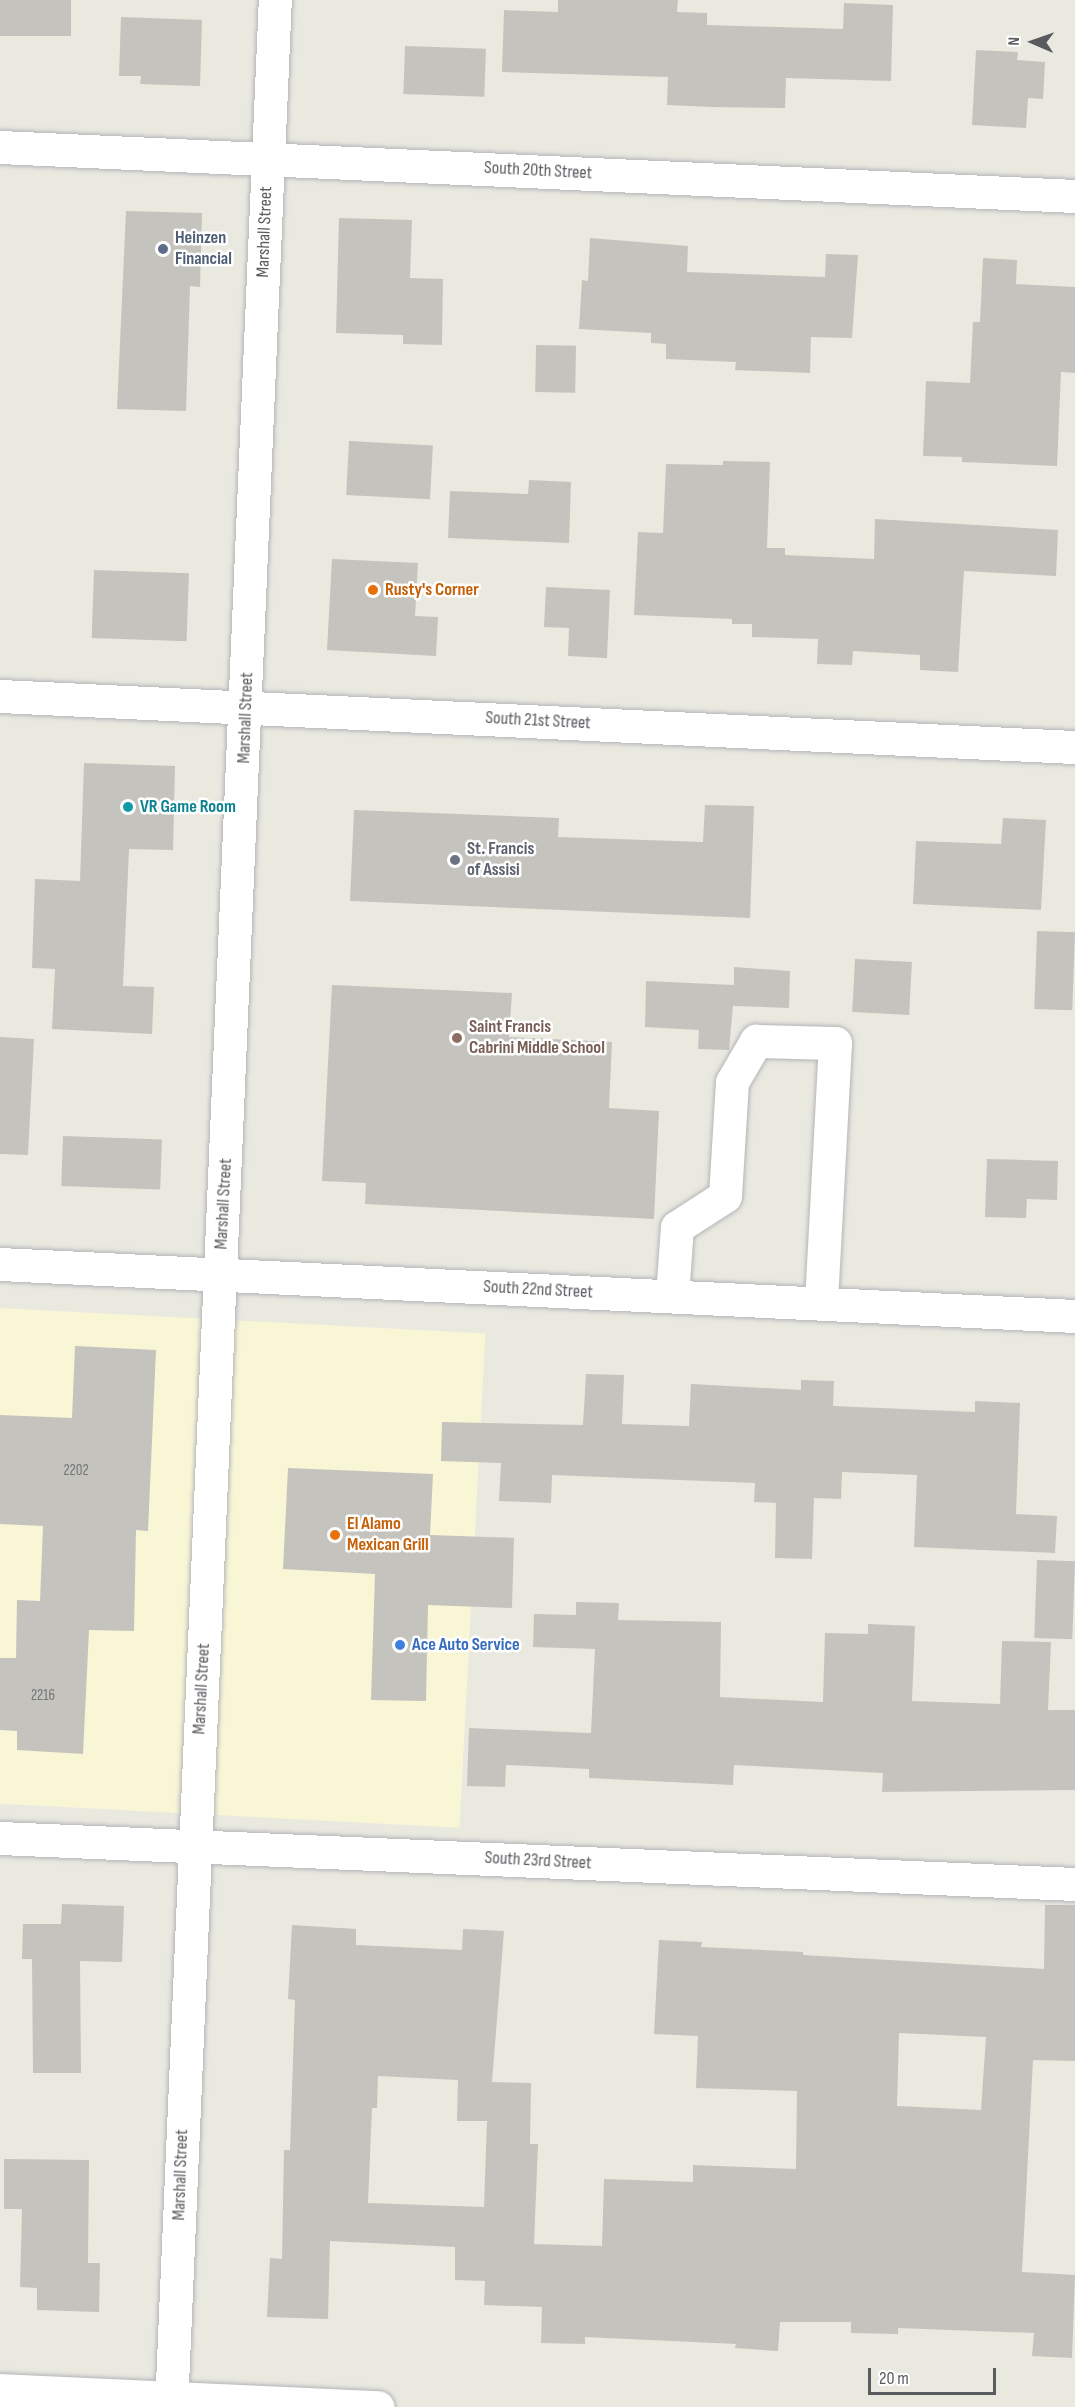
<!DOCTYPE html>
<style>
body{margin:0}
#map{position:relative;width:1075px;height:2407px;overflow:hidden;background:#eae9e0;font-family:"Sofia Sans Condensed",sans-serif}
div>[style]{position:absolute}
.commercial>*{inset:0;background:#f9f6d6;transform-origin:0 0}
.building>*{inset:0;background:#c5c3bd;transform-origin:0 0}
.roads{filter:drop-shadow(0 0 2px #b3b5b9) drop-shadow(0 0 2px #b3b5b9)}
.minor>*{height:33px;margin:-16.5px;padding:0 16.5px;transform-origin:16.5px;border-radius:16.5px;background:#fff}
.dots>*{width:16px;height:16px;translate:-50% -50%;box-sizing:border-box;border:3px solid #fff;border-radius:50%}
span{translate:-50% -50%;white-space:nowrap;text-align:center;line-height:1.15;-webkit-text-stroke:5px #fff;paint-order:stroke}
.number-label{font-size:15px;color:#747576}
.number-label span{-webkit-text-stroke-width:0}
.street-label{font-size:18px;color:#595b5f}
.service-label{font-size:18px;color:#4e5e75;font-weight:700}
.left{translate:0 -50%;text-align:left}
.food-label{font-size:18px;color:#c56008;font-weight:700}
.culture-label{font-size:18px;color:#0d838f;font-weight:700}
.worship-label{font-size:18px;color:#5b616d;font-weight:700}
.education-label{font-size:18px;color:#785e54;font-weight:700}
.shop-label{font-size:18px;color:#366cbe;font-weight:700}
.north{position:absolute;left:1003px;top:12px;width:60px;height:60px;-webkit-text-stroke:4px #fff;paint-order:stroke;rotate:272deg;font-size:16px;font-weight:700;line-height:24px;text-align:center;color:#595b5f}
.north::after{content:'';display:block;margin:auto;width:21px;height:27px;background:#595b5f;clip-path:polygon(50% 0,100% 100%,50% 72%,0 100%)}
.scale{position:absolute;left:868px;top:2368px;width:128px;height:27px;box-sizing:border-box;border:3px solid #595b5f;border-top:0;padding-left:8px;font-size:18px;line-height:21px;white-space:nowrap;color:#595b5f;-webkit-text-stroke:4px #fff;paint-order:stroke}
</style>
<div id="map">
<div class="commercial">
<div style="left:0;top:1308px;width:486px;height:495px;rotate:3deg"></div>
</div>
<div class="building">
<div style="left:0;top:0;width:71px;height:36px"></div>
<div style="clip-path:polygon(558px 0,678px 0,677px 12px,707px 13px,707px 25px,843px 29px,844px 3px,893px 5px,891px 81px,786px 78px,785px 108px,711px 107px,667px 105px,668px 77px,502px 72px,504px 10px,558px 12px)"></div>
<div style="clip-path:polygon(121px 17px,202px 20px,200px 86px,140px 84px,141px 76px,119px 76px)"></div>
<div style="left:405px;top:46px;width:81px;height:48px;rotate:2deg"></div>
<div style="clip-path:polygon(976px 50px,1018px 52px,1017px 60px,1045px 62px,1043px 99px,1028px 98px,1026px 128px,972px 125px)"></div>
<div style="clip-path:polygon(126px 211px,202px 213px,200px 287px,190px 286px,186px 411px,117px 409px)"></div>
<div style="clip-path:polygon(339px 218px,412px 220px,410px 278px,443px 279px,442px 345px,403px 344px,403px 335px,336px 333px)"></div>
<div style="clip-path:polygon(590px 238px,688px 246px,687px 272px,825px 277px,826px 254px,858px 255px,852px 338px,811px 337px,810px 373px,735px 370px,736px 362px,666px 359px,666px 344px,651px 343px,651px 333px,579px 329px,582px 280px,588px 281px)"></div>
<div style="clip-path:polygon(983px 258px,1017px 260px,1016px 284px,1075px 287px,1075px 373px,1061px 372px,1057px 466px,962px 462px,962px 457px,923px 456px,926px 381px,970px 383px,973px 322px,980px 322px)"></div>
<div style="left:536px;top:345px;width:40px;height:47px;rotate:1deg"></div>
<div style="left:349px;top:441px;width:84px;height:54px;rotate:3deg"></div>
<div style="clip-path:polygon(723px 461px,770px 462px,767px 548px,785px 548px,785px 555px,874px 559px,875px 519px,1058px 530px,1056px 576px,964px 571px,958px 672px,920px 670px,920px 655px,853px 651px,852px 665px,817px 664px,818px 639px,752px 637px,752px 624px,732px 624px,732px 619px,634px 615px,638px 532px,663px 533px,666px 464px,723px 465px)"></div>
<div style="clip-path:polygon(529px 480px,571px 482px,569px 543px,448px 538px,450px 491px,528px 494px)"></div>
<div style="clip-path:polygon(332px 559px,418px 563px,415px 616px,438px 617px,436px 656px,327px 650px)"></div>
<div style="left:94px;top:570px;width:95px;height:68px;rotate:2deg"></div>
<div style="clip-path:polygon(546px 587px,610px 590px,607px 658px,568px 656px,569px 628px,544px 627px)"></div>
<div style="clip-path:polygon(84px 763px,175px 766px,173px 850px,129px 849px,123px 986px,154px 987px,152px 1034px,52px 1029px,55px 969px,32px 968px,35px 879px,80px 881px)"></div>
<div style="clip-path:polygon(705px 805px,754px 806px,750px 918px,350px 901px,354px 810px,559px 818px,558px 837px,703px 842px)"></div>
<div style="clip-path:polygon(1003px 818px,1046px 820px,1041px 910px,913px 904px,916px 841px,1001px 844px)"></div>
<div style="left:1037px;top:931px;width:38px;height:78px;rotate:2deg"></div>
<div style="left:855px;top:959px;width:57px;height:53px;rotate:3deg"></div>
<div style="clip-path:polygon(734px 967px,790px 971px,789px 1008px,733px 1006px,729px 1050px,698px 1049px,699px 1030px,645px 1027px,646px 981px,734px 985px)"></div>
<div style="clip-path:polygon(332px 985px,512px 993px,509px 1037px,612px 1042px,609px 1108px,659px 1111px,654px 1219px,365px 1204px,366px 1183px,322px 1181px)"></div>
<div style="clip-path:polygon(0 1037px,34px 1039px,28px 1155px,0 1154px)"></div>
<div style="left:63px;top:1136px;width:99px;height:50px;rotate:2deg"></div>
<div style="clip-path:polygon(987px 1159px,1058px 1161px,1057px 1200px,1027px 1199px,1026px 1218px,985px 1217px)"></div>
<div style="clip-path:polygon(75px 1346px,156px 1350px,148px 1531px,136px 1530px,134px 1631px,89px 1630px,83px 1754px,17px 1750px,17px 1731px,0 1730px,0 1658px,16px 1658px,17px 1600px,40px 1601px,43px 1526px,0 1524px,0 1415px,72px 1418px)"></div>
<div style="clip-path:polygon(586px 1374px,624px 1375px,622px 1424px,689px 1426px,691px 1384px,801px 1390px,801px 1380px,834px 1381px,833px 1406px,975px 1412px,975px 1401px,1020px 1403px,1016px 1514px,1057px 1516px,1055px 1553px,914px 1547px,917px 1475px,842px 1472px,841px 1499px,814px 1498px,812px 1559px,775px 1558px,776px 1503px,754px 1502px,755px 1483px,552px 1475px,551px 1503px,499px 1501px,501px 1463px,441px 1461px,442px 1422px,583px 1425px)"></div>
<div style="clip-path:polygon(288px 1468px,433px 1474px,430px 1535px,514px 1538px,512px 1608px,428px 1605px,426px 1701px,371px 1700px,375px 1574px,283px 1569px)"></div>
<div style="left:1037px;top:1560px;width:38px;height:78px;rotate:2deg"></div>
<div style="clip-path:polygon(576px 1602px,619px 1603px,618px 1620px,721px 1622px,720px 1697px,823px 1702px,825px 1633px,868px 1634px,868px 1624px,915px 1626px,912px 1701px,1000px 1704px,1002px 1641px,1051px 1642px,1048px 1710px,1075px 1710px,1075px 1790px,882px 1792px,883px 1773px,734px 1765px,733px 1785px,589px 1778px,589px 1769px,506px 1765px,505px 1787px,467px 1786px,469px 1728px,591px 1733px,595px 1649px,533px 1647px,534px 1614px,576px 1615px)"></div>
<div style="clip-path:polygon(62px 1904px,124px 1906px,122px 1962px,80px 1961px,81px 2073px,33px 2073px,32px 1959px,22px 1959px,23px 1924px,61px 1924px)"></div>
<div style="clip-path:polygon(evenodd,1045px 1905px,1075px 1905px,1075px 2061px,1033px 2060px,1022px 2272px,1075px 2275px,1072px 2358px,1032px 2356px,1034px 2333px,898px 2328px,898px 2334px,851px 2333px,851px 2322px,780px 2322px,778px 2351px,735px 2348px,736px 2344px,585px 2337px,585px 2344px,541px 2343px,542px 2307px,484px 2305px,485px 2281px,455px 2280px,455px 2247px,330px 2241px,328px 2319px,267px 2317px,270px 2258px,282px 2259px,284px 2150px,290px 2150px,295px 2000px,288px 1999px,292px 1925px,356px 1929px,356px 1945px,462px 1950px,463px 1929px,504px 1931px,492px 2082px,531px 2083px,530px 2144px,538px 2144px,534px 2244px,602px 2246px,604px 2179px,693px 2182px,693px 2165px,796px 2169px,797px 2091px,696px 2088px,698px 2036px,654px 2034px,659px 1940px,702px 1942px,701px 1947px,803px 1952px,803px 1955px,1044px 1969px,1045px 1905px,899px 2033px,986px 2037px,981px 2110px,897px 2106px,899px 2033px,1045px 1905px,378px 2076px,458px 2080px,457px 2121px,487px 2121px,484px 2207px,368px 2203px,372px 2108px,377px 2108px,378px 2076px)"></div>
<div style="clip-path:polygon(4px 2159px,89px 2160px,88px 2263px,100px 2263px,99px 2312px,37px 2310px,37px 2288px,20px 2287px,22px 2209px,4px 2209px)"></div>
</div>
<div class="roads">
<div class="minor">
<div style="left:0;top:147px;width:1076px;rotate:2.61deg"></div>
<div style="left:0;top:696px;width:1076px;rotate:2.72deg"></div>
<div style="left:0;top:1264px;width:1076px;rotate:2.77deg"></div>
<div style="left:672px;top:1296px;width:69px;rotate:-85.9deg"></div>
<div style="left:677px;top:1227px;width:57px;rotate:-32.9deg"></div>
<div style="left:725px;top:1196px;width:114px;rotate:-86.5deg"></div>
<div style="left:732px;top:1082px;width:48px;rotate:-59.7deg"></div>
<div style="left:756px;top:1041px;width:79px;rotate:1.5deg"></div>
<div style="left:835px;top:1043px;width:260px;rotate:93.1deg"></div>
<div style="left:0;top:1838px;width:1076px;rotate:2.45deg"></div>
<div style="left:0;top:2390px;width:378px;rotate:2.6deg"></div>
<div style="left:171px;top:2407px;width:2409px;rotate:-87.53deg"></div>
</div>
</div>
<div class="dots">
<div style="left:163px;top:249px;background:#5c6f8a"></div>
<div style="left:373px;top:590px;background:#e8710a"></div>
<div style="left:128px;top:807px;background:#0f9aa8"></div>
<div style="left:455px;top:860px;background:#6b7280"></div>
<div style="left:457px;top:1038px;background:#8d6e63"></div>
<div style="left:335px;top:1535px;background:#e8710a"></div>
<div style="left:400px;top:1645px;background:#3f7fe0"></div>
</div>
<div class="number-label">
<span style="left:76px;top:1471px">2202</span>
<span style="left:43px;top:1696px">2216</span>
</div>
<div class="street-label">
<span style="left:538px;top:171px;rotate:3deg">South 20th Street</span>
<span style="left:265px;top:232px;rotate:-88deg">Marshall Street</span>
<span style="left:246px;top:718px;rotate:-88deg">Marshall Street</span>
<span style="left:538px;top:721px;rotate:3deg">South 21st Street</span>
<span style="left:224px;top:1204px;rotate:-87deg">Marshall Street</span>
<span style="left:538px;top:1290px;rotate:3deg">South 22nd Street</span>
<span style="left:202px;top:1689px;rotate:-87deg">Marshall Street</span>
<span style="left:538px;top:1861px;rotate:3deg">South 23rd Street</span>
<span style="left:181px;top:2175px;rotate:-88deg">Marshall Street</span>
</div>
<div class="service-label">
<span class="left" style="left:175px;top:249px">Heinzen<br>Financial</span>
</div>
<div class="food-label">
<span class="left" style="left:385px;top:590px">Rusty's Corner</span>
<span class="left" style="left:347px;top:1535px">El Alamo<br>Mexican Grill</span>
</div>
<div class="culture-label">
<span class="left" style="left:140px;top:807px">VR Game Room</span>
</div>
<div class="worship-label">
<span class="left" style="left:467px;top:860px">St. Francis<br>of Assisi</span>
</div>
<div class="education-label">
<span class="left" style="left:469px;top:1038px">Saint Francis<br>Cabrini Middle School</span>
</div>
<div class="shop-label">
<span class="left" style="left:412px;top:1645px">Ace Auto Service</span>
</div>
<div class="north">N</div>
<div class="scale">20 m</div>
</div>
